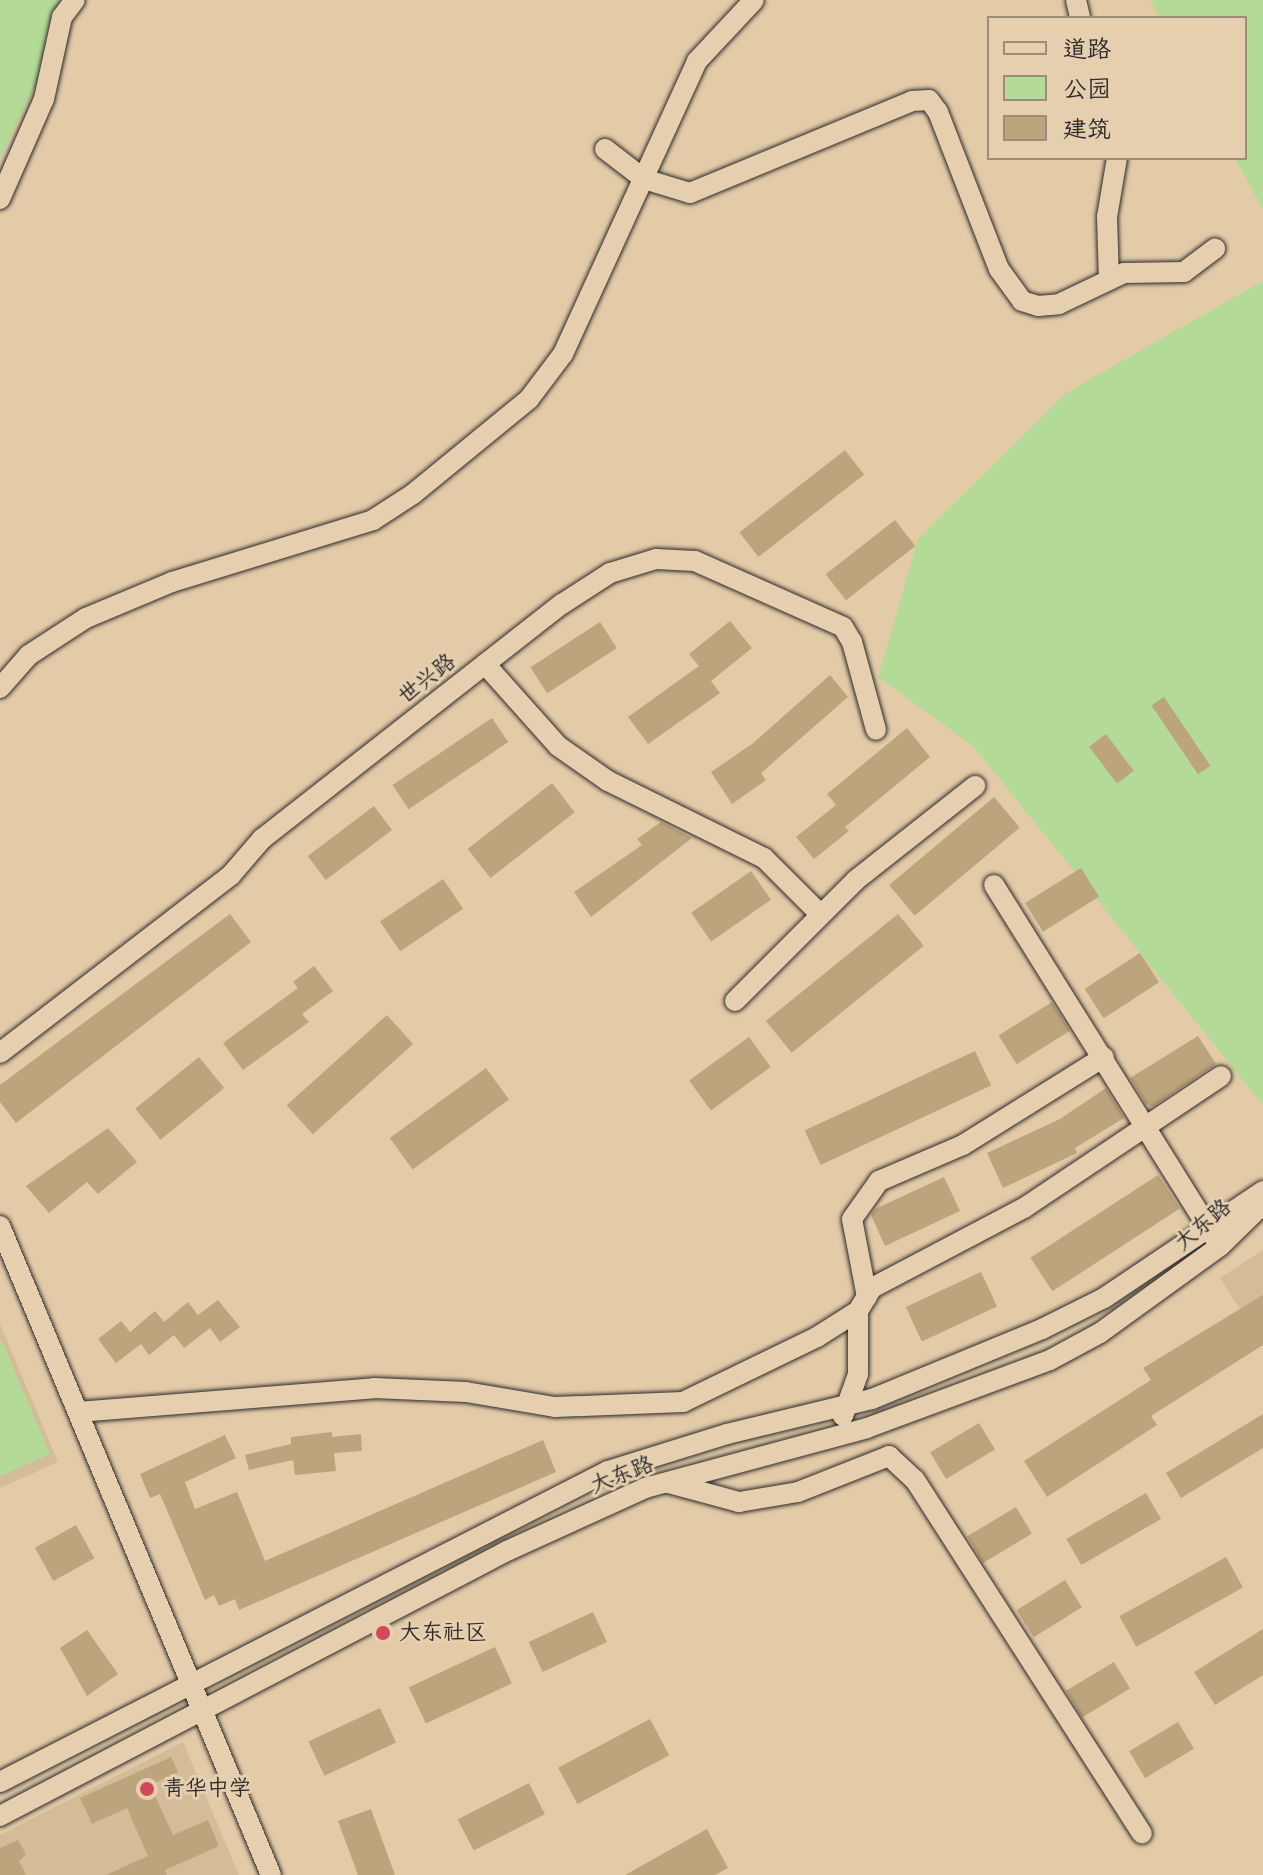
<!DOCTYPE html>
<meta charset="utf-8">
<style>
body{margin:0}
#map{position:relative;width:1263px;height:1875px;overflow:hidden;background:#e3cba8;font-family:Pangolin,"LXGW WenKai TC",sans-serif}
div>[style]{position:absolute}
.built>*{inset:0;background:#d4bc99}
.green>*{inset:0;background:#b3da96}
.building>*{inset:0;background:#bca47c;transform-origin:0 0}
.roads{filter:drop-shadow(0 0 2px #2b2b2b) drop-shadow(0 0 2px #2b2b2b)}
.minor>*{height:20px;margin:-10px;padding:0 10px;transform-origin:10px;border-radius:10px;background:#e6cfaf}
.dots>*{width:22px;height:22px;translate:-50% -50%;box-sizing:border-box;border:4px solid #e6cfaf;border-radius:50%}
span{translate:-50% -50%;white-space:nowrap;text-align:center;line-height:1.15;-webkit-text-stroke:6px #e6cfaf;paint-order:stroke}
.street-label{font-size:22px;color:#2b2b2b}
.poi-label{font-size:22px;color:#2b2b2b}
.left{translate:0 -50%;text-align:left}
.legend{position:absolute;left:987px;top:16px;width:260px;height:144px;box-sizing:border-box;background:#e6cfaf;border:2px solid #9b8d7a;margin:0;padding:10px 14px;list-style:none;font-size:24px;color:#2b2b2b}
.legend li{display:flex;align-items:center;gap:16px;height:40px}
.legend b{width:40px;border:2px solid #9b8d7a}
</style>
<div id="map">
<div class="built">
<div style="clip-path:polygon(1263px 1250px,1263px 1345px,1220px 1278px)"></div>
<div style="clip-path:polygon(0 1324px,58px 1462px,0 1488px)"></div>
<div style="clip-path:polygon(183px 1742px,239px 1875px,0 1875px,0 1835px)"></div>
</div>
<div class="green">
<div style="clip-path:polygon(0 0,77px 0,0 158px)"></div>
<div style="clip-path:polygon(1150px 0,1263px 0,1263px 210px,1235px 158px,1245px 158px,1245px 18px,1160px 18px)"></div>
<div style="clip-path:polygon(1263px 281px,1263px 1105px,973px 746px,878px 677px,918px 539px,1066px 393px)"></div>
<div style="clip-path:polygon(2px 1341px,50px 1454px,0 1476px,0 1342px)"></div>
</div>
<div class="building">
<div style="left:845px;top:450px;width:31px;height:134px;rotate:52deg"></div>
<div style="left:895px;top:520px;width:33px;height:88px;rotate:52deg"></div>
<div style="clip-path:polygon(730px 621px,752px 648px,711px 681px,720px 693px,648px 744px,628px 717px,699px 666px,689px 654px)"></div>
<div style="left:600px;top:622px;width:31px;height:83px;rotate:57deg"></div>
<div style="clip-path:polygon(830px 675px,848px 697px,761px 773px,766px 780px,732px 804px,711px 772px,752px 744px)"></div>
<div style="left:1164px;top:697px;width:83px;height:15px;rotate:56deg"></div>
<div style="left:492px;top:718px;width:29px;height:120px;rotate:56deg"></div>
<div style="clip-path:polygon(907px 728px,930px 757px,845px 827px,849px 831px,814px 859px,796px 837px,836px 805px,827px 794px)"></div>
<div style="left:1106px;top:734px;width:46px;height:21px;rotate:53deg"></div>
<div style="left:552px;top:783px;width:37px;height:107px;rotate:52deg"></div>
<div style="left:994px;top:797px;width:40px;height:137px;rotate:50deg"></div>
<div style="left:374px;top:806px;width:30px;height:83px;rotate:53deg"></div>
<div style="clip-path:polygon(661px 822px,692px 838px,591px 917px,574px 892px,642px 845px,637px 839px)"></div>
<div style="left:1081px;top:868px;width:34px;height:66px;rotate:58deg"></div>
<div style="left:751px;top:871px;width:35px;height:73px;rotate:55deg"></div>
<div style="left:443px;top:879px;width:36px;height:76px;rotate:56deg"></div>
<div style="clip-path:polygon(230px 914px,251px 942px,16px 1123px,0 1102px,0 1085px)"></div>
<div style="left:898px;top:914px;width:41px;height:170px;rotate:51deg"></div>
<div style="left:1140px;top:953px;width:35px;height:66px;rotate:57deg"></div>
<div style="clip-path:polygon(314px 966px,333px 991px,302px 1014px,309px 1022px,243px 1070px,223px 1043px,298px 988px,293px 982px)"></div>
<div style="left:1052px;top:1002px;width:34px;height:63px;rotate:58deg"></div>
<div style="left:387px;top:1015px;width:39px;height:135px;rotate:48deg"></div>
<div style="clip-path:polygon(1198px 1036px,1216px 1064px,1152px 1107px,1146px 1104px,1130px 1078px)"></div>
<div style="left:749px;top:1037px;width:37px;height:74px;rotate:54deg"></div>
<div style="left:975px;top:1051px;width:38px;height:188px;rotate:65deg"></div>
<div style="left:199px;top:1057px;width:40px;height:82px;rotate:51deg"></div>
<div style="left:486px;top:1068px;width:39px;height:119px;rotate:54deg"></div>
<div style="clip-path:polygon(1106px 1088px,1124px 1118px,1075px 1148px,1077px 1153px,1003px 1188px,987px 1153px,1060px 1119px)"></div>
<div style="clip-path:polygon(108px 1128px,137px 1162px,98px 1194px,87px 1182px,49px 1213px,26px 1186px)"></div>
<div style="left:1158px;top:1175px;width:40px;height:152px;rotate:57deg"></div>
<div style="clip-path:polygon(944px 1177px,960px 1211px,885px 1246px,871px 1215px,875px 1209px)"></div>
<div style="left:981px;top:1272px;width:38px;height:83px;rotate:65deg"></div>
<div style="clip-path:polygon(1263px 1295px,1263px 1345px,1151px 1416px,1157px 1425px,1047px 1497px,1024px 1461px,1151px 1380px,1143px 1368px)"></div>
<div style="clip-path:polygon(218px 1300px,240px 1327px,220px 1342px,210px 1328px,184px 1348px,174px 1335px,149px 1355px,141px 1344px,116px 1363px,98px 1339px,121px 1321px,130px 1332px,155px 1311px,164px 1322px,188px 1302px,198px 1315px)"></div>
<div style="clip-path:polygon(1263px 1414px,1263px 1448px,1181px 1498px,1166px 1473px)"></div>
<div style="left:979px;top:1423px;width:31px;height:57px;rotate:59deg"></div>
<div style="clip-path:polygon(332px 1432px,332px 1437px,361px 1434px,362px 1451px,334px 1453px,336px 1471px,295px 1475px,293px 1460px,249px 1470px,245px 1455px,291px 1444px,291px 1437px)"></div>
<div style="clip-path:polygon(225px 1435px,236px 1458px,185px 1482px,195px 1509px,237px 1492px,265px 1561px,543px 1440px,556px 1472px,239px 1610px,235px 1599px,219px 1606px,214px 1595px,205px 1600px,160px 1494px,150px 1498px,140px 1474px)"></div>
<div style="left:1146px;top:1493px;width:30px;height:92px;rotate:60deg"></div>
<div style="left:1016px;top:1507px;width:31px;height:57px;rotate:59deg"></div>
<div style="left:76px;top:1525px;width:38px;height:47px;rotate:61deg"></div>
<div style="left:1226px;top:1557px;width:35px;height:122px;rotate:61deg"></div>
<div style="left:1065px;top:1580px;width:32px;height:57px;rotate:58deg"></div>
<div style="left:593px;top:1612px;width:33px;height:71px;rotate:65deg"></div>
<div style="clip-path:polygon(1263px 1629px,1263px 1675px,1215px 1705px,1194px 1672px)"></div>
<div style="clip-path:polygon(87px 1630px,118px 1674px,87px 1696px,60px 1648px)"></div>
<div style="left:495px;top:1647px;width:40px;height:95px;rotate:65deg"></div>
<div style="left:1114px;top:1662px;width:31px;height:56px;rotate:59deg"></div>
<div style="left:380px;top:1708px;width:38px;height:79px;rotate:65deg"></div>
<div style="left:650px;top:1719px;width:41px;height:104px;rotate:62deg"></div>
<div style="left:1178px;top:1722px;width:31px;height:57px;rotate:59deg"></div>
<div style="clip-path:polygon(171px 1757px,178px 1772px,150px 1785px,173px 1835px,208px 1820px,219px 1846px,165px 1870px,167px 1875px,106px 1875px,148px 1856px,127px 1808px,92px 1824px,80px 1798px)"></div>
<div style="left:529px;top:1783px;width:35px;height:80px;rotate:63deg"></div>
<div style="clip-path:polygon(371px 1809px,395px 1875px,358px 1875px,338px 1821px)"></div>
<div style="clip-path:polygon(707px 1829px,728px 1868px,715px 1875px,625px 1875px)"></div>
<div style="clip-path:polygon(18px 1840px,26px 1854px,19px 1861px,26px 1875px,0 1875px,0 1848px)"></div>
</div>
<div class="roads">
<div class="minor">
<div style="left:1076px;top:0;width:18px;rotate:77deg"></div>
<div style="left:605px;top:149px;width:49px;rotate:37.6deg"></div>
<div style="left:644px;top:179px;width:48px;rotate:16.9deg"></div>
<div style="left:690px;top:193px;width:240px;rotate:-22.5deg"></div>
<div style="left:912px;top:101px;width:17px;rotate:-3deg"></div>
<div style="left:929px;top:100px;width:15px;rotate:53deg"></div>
<div style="left:938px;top:112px;width:168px;rotate:68.8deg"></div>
<div style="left:999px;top:269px;width:39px;rotate:54deg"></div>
<div style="left:1022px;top:301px;width:17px;rotate:17deg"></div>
<div style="left:1038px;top:306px;width:21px;rotate:-5deg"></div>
<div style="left:1059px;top:304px;width:72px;rotate:-25.5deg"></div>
<div style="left:1124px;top:273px;width:60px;rotate:-1deg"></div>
<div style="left:1184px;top:272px;width:39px;rotate:-37deg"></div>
<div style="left:0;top:199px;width:109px;rotate:-66.3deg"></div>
<div style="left:44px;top:99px;width:84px;rotate:-77.6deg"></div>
<div style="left:62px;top:17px;width:21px;rotate:-53deg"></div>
<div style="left:1109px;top:280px;width:63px;rotate:-91.8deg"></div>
<div style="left:1107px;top:217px;width:60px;rotate:-80.4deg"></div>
<div style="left:485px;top:664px;width:110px;rotate:48.3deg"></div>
<div style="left:558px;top:746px;width:61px;rotate:35deg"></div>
<div style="left:608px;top:781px;width:174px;rotate:26.3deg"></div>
<div style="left:764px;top:858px;width:78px;rotate:45deg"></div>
<div style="left:0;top:688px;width:44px;rotate:-48.7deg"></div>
<div style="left:29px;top:655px;width:68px;rotate:-33deg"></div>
<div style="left:86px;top:618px;width:93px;rotate:-22.7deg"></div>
<div style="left:172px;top:582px;width:210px;rotate:-17.1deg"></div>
<div style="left:373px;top:520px;width:48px;rotate:-33deg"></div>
<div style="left:413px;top:494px;width:150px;rotate:-39.3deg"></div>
<div style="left:529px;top:399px;width:56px;rotate:-52.9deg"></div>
<div style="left:563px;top:354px;width:322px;rotate:-65.4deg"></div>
<div style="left:697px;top:61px;width:83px;rotate:-46.9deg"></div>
<div style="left:994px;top:885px;width:416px;rotate:58deg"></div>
<div style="left:735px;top:1001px;width:171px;rotate:-45deg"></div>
<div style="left:856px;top:880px;width:152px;rotate:-38.3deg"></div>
<div style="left:0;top:1053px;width:292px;rotate:-37.6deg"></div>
<div style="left:231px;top:875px;width:48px;rotate:-49.3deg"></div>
<div style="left:262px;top:839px;width:381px;rotate:-38.1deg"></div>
<div style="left:562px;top:604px;width:57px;rotate:-32.9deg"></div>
<div style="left:610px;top:573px;width:48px;rotate:-16.9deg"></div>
<div style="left:656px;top:559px;width:39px;rotate:3deg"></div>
<div style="left:695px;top:561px;width:162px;rotate:24deg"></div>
<div style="left:843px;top:627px;width:17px;rotate:59deg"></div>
<div style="left:852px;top:642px;width:91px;rotate:74.7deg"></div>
<div style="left:0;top:1226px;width:703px;rotate:67.34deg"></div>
<div style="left:867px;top:1297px;width:79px;rotate:-100.9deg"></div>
<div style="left:852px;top:1219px;width:47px;rotate:-54.6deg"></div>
<div style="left:879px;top:1181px;width:91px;rotate:-23.2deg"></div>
<div style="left:963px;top:1145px;width:166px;rotate:-32deg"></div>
<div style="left:78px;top:1412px;width:297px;rotate:-4.6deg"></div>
<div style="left:374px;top:1388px;width:92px;rotate:2.5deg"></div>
<div style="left:466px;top:1392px;width:90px;rotate:9.6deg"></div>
<div style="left:555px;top:1407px;width:128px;rotate:-2.2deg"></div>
<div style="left:683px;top:1402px;width:149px;rotate:-25.9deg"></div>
<div style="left:817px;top:1337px;width:49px;rotate:-32.4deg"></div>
<div style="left:858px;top:1311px;width:27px;rotate:-59deg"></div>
<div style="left:872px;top:1288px;width:172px;rotate:-27.8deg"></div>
<div style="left:1024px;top:1208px;width:237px;rotate:-33.8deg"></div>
<div style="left:843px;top:1416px;width:45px;rotate:-70.3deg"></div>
<div style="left:858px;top:1374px;width:63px;rotate:-90deg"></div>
<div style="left:669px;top:1483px;width:73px;rotate:15.2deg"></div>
<div style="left:739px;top:1502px;width:60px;rotate:-9.6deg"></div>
<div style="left:798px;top:1492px;width:98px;rotate:-21.6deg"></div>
<div style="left:889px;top:1456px;width:35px;rotate:43deg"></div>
<div style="left:915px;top:1480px;width:420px;rotate:57.3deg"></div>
<div style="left:0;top:1782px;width:683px;rotate:-27.09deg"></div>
<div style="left:608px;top:1471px;width:125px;rotate:-17.3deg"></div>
<div style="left:727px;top:1434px;width:149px;rotate:-13.6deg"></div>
<div style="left:872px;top:1399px;width:184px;rotate:-22.4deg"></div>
<div style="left:1042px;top:1329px;width:69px;rotate:-26.6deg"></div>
<div style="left:1104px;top:1298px;width:192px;rotate:-33.9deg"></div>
<div style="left:0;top:1816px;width:572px;rotate:-27.6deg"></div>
<div style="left:507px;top:1551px;width:152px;rotate:-24.5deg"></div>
<div style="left:645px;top:1488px;width:230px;rotate:-15.1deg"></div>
<div style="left:867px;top:1428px;width:195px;rotate:-20.4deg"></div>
<div style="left:1050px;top:1360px;width:57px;rotate:-28.4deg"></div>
<div style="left:1100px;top:1333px;width:148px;rotate:-35.9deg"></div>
<div style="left:1220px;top:1246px;width:60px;rotate:-44.3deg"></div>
</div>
</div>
<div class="dots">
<div style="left:383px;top:1633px;background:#d1495b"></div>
<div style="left:147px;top:1789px;background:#d1495b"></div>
</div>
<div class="street-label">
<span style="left:427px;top:679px;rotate:-38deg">世兴路</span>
<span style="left:1203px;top:1225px;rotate:-40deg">大东路</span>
<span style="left:622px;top:1475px;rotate:-21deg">大东路</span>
</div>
<div class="poi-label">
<span class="left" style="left:399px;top:1633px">大东社区</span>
<span class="left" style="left:163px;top:1789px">青华中学</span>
</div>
<ul class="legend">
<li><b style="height:10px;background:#e6cfaf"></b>道路</li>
<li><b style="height:22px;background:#b3da96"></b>公园</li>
<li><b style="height:22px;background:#bca47c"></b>建筑</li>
</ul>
</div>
